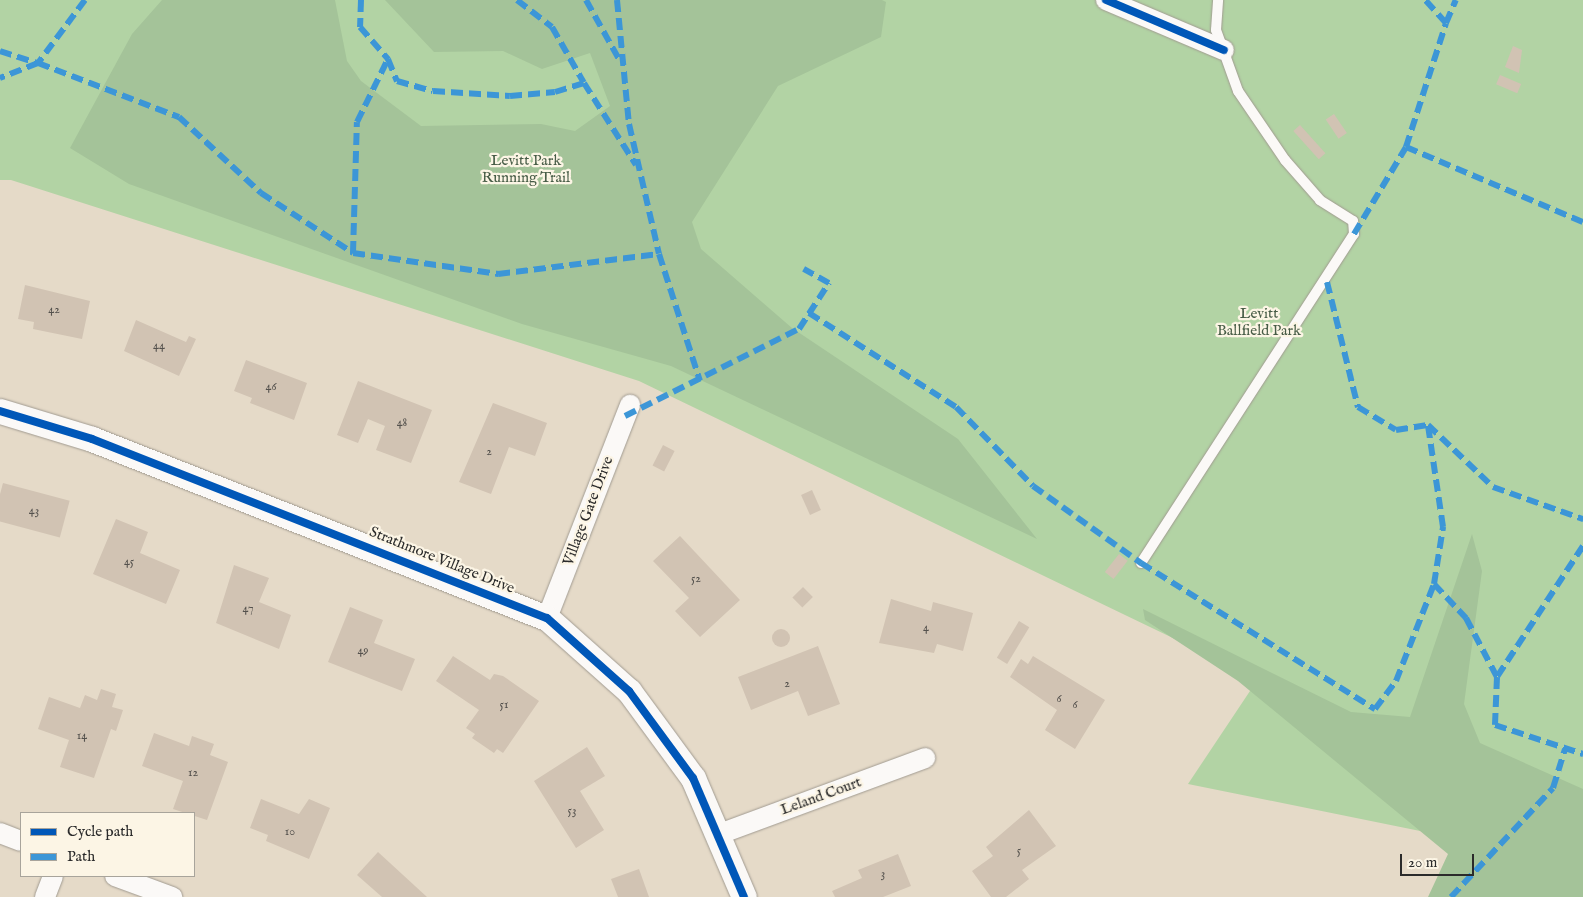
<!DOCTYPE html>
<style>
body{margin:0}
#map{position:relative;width:1583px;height:897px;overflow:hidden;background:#e5dac8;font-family:"IM FELL English",serif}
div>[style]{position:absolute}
.green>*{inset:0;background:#b2d3a4}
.forest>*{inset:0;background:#a4c399}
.building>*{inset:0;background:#d1c3b3;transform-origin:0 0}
.round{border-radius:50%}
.roads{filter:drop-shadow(0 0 1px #a19b91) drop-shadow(0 0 1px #a19b91)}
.service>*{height:10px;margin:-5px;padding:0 5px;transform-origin:5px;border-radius:5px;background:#fbf9f7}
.minor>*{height:20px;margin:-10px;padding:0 10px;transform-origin:10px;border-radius:10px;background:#fbf9f7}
.tertiary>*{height:25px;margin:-12.5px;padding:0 12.5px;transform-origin:12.5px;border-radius:12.5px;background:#fbf9f7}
.quiet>*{height:6px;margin-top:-3px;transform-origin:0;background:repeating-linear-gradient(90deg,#3c96d7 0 12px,transparent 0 18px)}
.cycleway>*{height:8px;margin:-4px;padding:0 4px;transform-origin:4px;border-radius:4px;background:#0057b8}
span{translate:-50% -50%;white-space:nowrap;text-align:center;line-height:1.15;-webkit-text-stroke:4.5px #fcf5e5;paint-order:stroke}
.number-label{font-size:12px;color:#54514d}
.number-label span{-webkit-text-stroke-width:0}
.park-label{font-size:15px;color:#475c46}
.street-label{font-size:15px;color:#2b2b2b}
.legend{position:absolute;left:20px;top:812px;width:175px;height:65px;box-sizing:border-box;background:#fcf5e5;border:1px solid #a8a49b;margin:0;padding:6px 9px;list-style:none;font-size:15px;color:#2b2b2b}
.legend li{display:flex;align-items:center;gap:10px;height:25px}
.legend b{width:25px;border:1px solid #a8a49b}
.scale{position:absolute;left:1400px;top:854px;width:74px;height:22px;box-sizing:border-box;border:2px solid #2b2b2b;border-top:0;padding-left:6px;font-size:15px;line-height:18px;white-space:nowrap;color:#2b2b2b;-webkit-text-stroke:4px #fcf5e5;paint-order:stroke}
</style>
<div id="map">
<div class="green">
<div style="clip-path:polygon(0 0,1583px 0,1583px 864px,1188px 784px,1258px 679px,639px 381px,11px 180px,0 180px)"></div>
</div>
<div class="forest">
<div style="clip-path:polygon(162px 0,335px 0,347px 61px,361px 81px,421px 126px,541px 124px,575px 131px,610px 106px,590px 53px,542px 69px,503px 51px,434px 52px,385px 0,882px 0,886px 2px,881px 37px,778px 86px,692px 222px,701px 249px,792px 328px,958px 439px,1037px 539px,671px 366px,522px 324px,129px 184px,70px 148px,132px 34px)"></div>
<div style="clip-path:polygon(1472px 534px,1482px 571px,1464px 704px,1480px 743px,1583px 789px,1583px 897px,1428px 897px,1448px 854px,1238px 681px,1145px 620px,1143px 609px,1351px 712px,1410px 717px)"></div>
</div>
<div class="building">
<div style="clip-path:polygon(1513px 46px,1522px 50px,1519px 73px,1505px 67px)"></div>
<div style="left:1500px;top:75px;width:23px;height:10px;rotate:23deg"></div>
<div style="left:1334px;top:114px;width:23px;height:10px;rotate:56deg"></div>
<div style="left:1300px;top:125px;width:38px;height:9px;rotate:48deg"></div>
<div style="clip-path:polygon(25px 285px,90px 301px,82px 339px,33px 329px,34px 322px,18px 319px)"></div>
<div style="clip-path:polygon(136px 320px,186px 342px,189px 336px,196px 339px,179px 376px,124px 351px)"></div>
<div style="clip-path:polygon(246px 360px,307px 383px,294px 420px,250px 403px,252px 398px,234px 391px)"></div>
<div style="clip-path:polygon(358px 381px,432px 410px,411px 463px,376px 450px,385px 426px,368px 419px,358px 443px,337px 435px)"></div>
<div style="clip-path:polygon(493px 403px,547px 423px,535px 456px,509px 447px,491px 494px,459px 482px)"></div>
<div style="left:663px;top:445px;width:13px;height:23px;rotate:27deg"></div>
<div style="left:3px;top:483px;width:69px;height:38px;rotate:15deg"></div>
<div style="left:812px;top:490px;width:22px;height:12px;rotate:66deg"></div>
<div style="clip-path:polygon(116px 519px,148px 532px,140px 553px,180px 570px,166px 604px,93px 574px)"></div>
<div style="clip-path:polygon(680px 536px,740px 600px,700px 637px,675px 611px,689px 598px,653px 561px)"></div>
<div style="left:1119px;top:554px;width:11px;height:23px;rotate:38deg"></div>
<div style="clip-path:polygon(234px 565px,269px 578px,259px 602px,291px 615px,279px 649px,216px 623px)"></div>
<div style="left:803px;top:587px;width:14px;height:15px;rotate:45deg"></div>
<div style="clip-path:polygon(891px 599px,931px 611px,933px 602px,973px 613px,963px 651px,937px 644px,934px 653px,879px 643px)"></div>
<div style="clip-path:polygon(350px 607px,383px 620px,374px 643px,415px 659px,402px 691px,328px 662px)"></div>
<div style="left:1019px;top:621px;width:12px;height:43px;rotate:31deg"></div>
<div class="round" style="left:772px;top:629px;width:18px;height:18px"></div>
<div style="clip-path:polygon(818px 646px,840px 704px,808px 716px,798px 691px,751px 710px,738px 677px)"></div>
<div style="clip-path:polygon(453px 656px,490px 680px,494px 674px,503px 676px,539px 701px,503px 753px,497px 749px,494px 753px,472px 738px,475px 734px,466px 728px,479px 710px,436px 681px)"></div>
<div style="clip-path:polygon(1033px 656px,1105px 700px,1075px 749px,1045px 730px,1057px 710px,1010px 677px,1021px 659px,1028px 664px)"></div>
<div style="clip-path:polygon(101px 689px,116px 694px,112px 707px,123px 710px,116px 731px,111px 729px,94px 778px,60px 767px,69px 740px,38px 729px,49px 697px,80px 708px,85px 695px,97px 700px)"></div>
<div style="clip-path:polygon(154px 733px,189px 746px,192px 736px,214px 744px,210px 755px,228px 762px,207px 820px,173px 809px,183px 781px,142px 766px)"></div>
<div style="clip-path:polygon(587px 747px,605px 776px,580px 791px,604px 830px,576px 848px,534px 781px)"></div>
<div style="clip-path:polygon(261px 799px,299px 814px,309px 799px,330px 808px,309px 859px,266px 841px,268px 835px,250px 828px)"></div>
<div style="clip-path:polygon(1029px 810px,1056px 846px,1022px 870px,1029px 879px,1006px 897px,991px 897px,972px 871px,993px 856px,986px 847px)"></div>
<div style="clip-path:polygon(378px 852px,427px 897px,382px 897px,357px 875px)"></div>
<div style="clip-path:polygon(898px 854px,911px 886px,883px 897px,835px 897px,832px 891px,862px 878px,858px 870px)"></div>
<div style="clip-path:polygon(639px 869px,649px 897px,618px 897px,611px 879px)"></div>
</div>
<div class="roads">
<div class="service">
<div style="left:1141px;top:563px;width:392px;rotate:-57.1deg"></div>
<div style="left:1354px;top:234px;width:13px;rotate:-94deg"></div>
<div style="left:1353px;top:221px;width:39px;rotate:-148deg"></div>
<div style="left:1320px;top:200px;width:53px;rotate:-131.2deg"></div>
<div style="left:1285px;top:160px;width:83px;rotate:-124.3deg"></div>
<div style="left:1238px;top:91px;width:65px;rotate:-109.8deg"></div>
<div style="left:1216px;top:30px;width:30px;rotate:-86deg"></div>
</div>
<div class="minor">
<div style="left:1106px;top:0;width:128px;rotate:23deg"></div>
<div style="left:547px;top:618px;width:229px;rotate:-68.7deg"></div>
<div style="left:0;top:833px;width:22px;rotate:21deg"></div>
<div style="left:717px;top:835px;width:222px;rotate:-20.3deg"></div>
<div style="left:115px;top:876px;width:61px;rotate:20.2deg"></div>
<div style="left:45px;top:897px;width:22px;rotate:-69deg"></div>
</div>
<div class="tertiary">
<div style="left:0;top:411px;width:96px;rotate:16.9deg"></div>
<div style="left:92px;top:439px;width:489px;rotate:21.5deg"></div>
<div style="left:547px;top:618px;width:110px;rotate:41.7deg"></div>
<div style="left:629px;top:691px;width:108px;rotate:53.7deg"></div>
<div style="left:693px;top:778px;width:129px;rotate:66.8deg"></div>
</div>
</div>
<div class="quiet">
<div style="left:85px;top:0;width:79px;rotate:126.7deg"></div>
<div style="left:38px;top:63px;width:151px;rotate:21deg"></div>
<div style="left:179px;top:117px;width:112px;rotate:42.8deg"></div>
<div style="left:261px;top:193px;width:110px;rotate:33.1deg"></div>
<div style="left:353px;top:253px;width:147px;rotate:8.2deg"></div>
<div style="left:498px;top:274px;width:162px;rotate:-7.1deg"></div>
<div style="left:361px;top:0;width:27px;rotate:92deg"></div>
<div style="left:360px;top:27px;width:43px;rotate:48.8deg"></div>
<div style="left:388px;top:59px;width:24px;rotate:68deg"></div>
<div style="left:397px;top:81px;width:37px;rotate:16deg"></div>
<div style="left:433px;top:91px;width:77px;rotate:3.7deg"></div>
<div style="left:510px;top:96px;width:45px;rotate:-5.1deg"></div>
<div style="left:555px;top:92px;width:30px;rotate:-17deg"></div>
<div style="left:584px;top:83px;width:97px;rotate:57.6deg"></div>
<div style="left:517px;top:0;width:44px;rotate:37.6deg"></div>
<div style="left:552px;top:27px;width:64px;rotate:60.3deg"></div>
<div style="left:586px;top:0;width:70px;rotate:60.9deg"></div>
<div style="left:617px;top:0;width:125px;rotate:84.5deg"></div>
<div style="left:629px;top:124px;width:133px;rotate:77deg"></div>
<div style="left:659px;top:254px;width:133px;rotate:72.1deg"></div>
<div style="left:1446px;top:23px;width:25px;rotate:-67deg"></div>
<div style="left:0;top:51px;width:40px;rotate:18deg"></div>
<div style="left:38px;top:63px;width:41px;rotate:158.5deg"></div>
<div style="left:1406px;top:147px;width:130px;rotate:-72.1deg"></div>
<div style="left:1446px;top:23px;width:31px;rotate:-132deg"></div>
<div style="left:1354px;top:234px;width:101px;rotate:-59.1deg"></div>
<div style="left:1406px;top:147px;width:192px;rotate:23deg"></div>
<div style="left:353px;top:253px;width:131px;rotate:-88.3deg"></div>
<div style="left:357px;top:122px;width:70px;rotate:-63.8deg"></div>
<div style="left:1327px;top:282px;width:129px;rotate:76.1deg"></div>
<div style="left:1358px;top:407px;width:44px;rotate:31.2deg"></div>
<div style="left:1396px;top:430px;width:32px;rotate:-9deg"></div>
<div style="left:1428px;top:425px;width:90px;rotate:43.6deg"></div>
<div style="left:1493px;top:487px;width:96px;rotate:19.6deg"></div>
<div style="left:809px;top:313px;width:174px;rotate:32.6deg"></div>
<div style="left:956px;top:407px;width:110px;rotate:45.7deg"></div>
<div style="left:1033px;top:486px;width:133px;rotate:35.5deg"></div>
<div style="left:1141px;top:563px;width:276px;rotate:32deg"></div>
<div style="left:1375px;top:709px;width:35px;rotate:-53deg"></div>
<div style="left:1396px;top:681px;width:104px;rotate:-68.6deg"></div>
<div style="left:1434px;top:584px;width:58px;rotate:-81deg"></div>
<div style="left:1443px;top:527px;width:103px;rotate:-98.4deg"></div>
<div style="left:625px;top:416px;width:195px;rotate:-26.6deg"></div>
<div style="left:799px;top:329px;width:55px;rotate:-56.9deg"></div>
<div style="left:829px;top:283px;width:29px;rotate:-151deg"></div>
<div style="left:1583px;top:546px;width:157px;rotate:123.3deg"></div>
<div style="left:1497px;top:677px;width:48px;rotate:92.4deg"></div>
<div style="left:1495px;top:725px;width:93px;rotate:18.2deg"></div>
<div style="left:1434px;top:584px;width:47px;rotate:46.7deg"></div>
<div style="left:1466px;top:618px;width:67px;rotate:62.3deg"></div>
<div style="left:1451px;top:897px;width:149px;rotate:-46.9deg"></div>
<div style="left:1553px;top:788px;width:41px;rotate:-72.9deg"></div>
</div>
<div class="cycleway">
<div style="left:1106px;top:0;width:128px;rotate:23deg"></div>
<div style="left:0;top:411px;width:96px;rotate:16.9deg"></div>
<div style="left:92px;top:439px;width:489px;rotate:21.5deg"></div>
<div style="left:547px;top:618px;width:110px;rotate:41.7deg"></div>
<div style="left:629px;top:691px;width:108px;rotate:53.7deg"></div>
<div style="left:693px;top:778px;width:129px;rotate:66.8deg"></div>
</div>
<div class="number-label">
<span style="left:54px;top:310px">42</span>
<span style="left:159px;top:346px">44</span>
<span style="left:271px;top:387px">46</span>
<span style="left:402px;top:423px">48</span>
<span style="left:489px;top:452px">2</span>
<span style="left:34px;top:511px">43</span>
<span style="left:129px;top:562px">45</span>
<span style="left:696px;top:579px">52</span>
<span style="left:248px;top:609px">47</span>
<span style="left:926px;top:628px">4</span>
<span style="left:363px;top:651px">49</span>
<span style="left:787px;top:684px">2</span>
<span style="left:1059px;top:699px">6</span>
<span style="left:504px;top:705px">51</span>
<span style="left:1075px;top:705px">6</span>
<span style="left:82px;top:736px">14</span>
<span style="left:193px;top:773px">12</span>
<span style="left:572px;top:811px">53</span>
<span style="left:290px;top:832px">10</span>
<span style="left:1019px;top:851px">5</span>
<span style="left:883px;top:874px">3</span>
</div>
<div class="park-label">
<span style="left:526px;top:169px">Levitt Park<br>Running Trail</span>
<span style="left:1259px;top:322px">Levitt<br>Ballfield Park</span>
</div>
<div class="street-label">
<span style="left:588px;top:511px;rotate:-69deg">Village Gate Drive</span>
<span style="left:442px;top:560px;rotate:22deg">Strathmore Village Drive</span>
<span style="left:821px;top:796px;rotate:-20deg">Leland Court</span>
</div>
<ul class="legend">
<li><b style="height:6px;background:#0057b8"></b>Cycle path</li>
<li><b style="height:6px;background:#3c96d7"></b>Path</li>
</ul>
<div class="scale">20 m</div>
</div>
